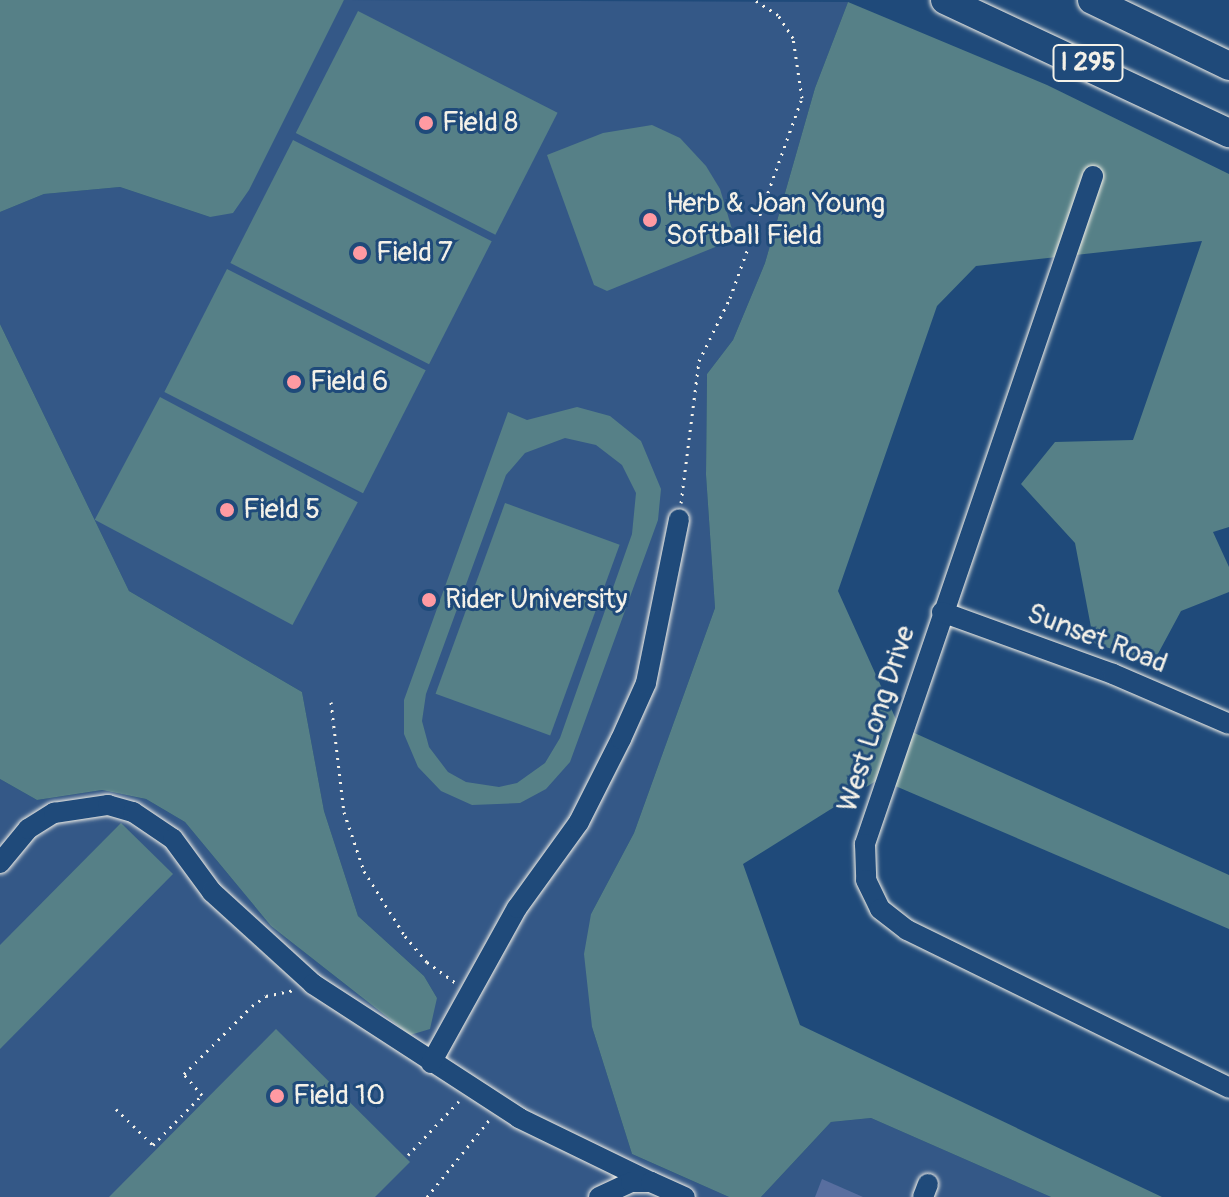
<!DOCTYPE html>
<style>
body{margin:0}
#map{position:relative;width:1229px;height:1197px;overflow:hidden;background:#1f4a7a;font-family:Pangolin,sans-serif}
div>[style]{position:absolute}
.built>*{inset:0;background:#345887}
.green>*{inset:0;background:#568087;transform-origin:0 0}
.building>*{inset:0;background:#586e9f}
.path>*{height:3px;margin-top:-1.5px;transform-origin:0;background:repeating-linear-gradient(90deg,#f4f1e8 0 2px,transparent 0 8px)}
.roads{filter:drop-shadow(0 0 2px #f4f1e8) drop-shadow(0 0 2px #f4f1e8)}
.minor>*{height:20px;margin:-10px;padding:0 10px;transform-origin:10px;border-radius:10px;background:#1f4a7a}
.highway>*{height:28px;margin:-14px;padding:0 14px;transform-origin:14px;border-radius:14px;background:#1f4a7a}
.dots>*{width:22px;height:22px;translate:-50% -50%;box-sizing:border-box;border:4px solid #1f4a7a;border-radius:50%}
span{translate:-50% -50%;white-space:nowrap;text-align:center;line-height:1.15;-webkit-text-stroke:6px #1f4a7a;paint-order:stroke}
.shield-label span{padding:2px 6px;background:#1f4a7a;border:2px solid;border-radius:6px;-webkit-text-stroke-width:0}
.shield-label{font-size:26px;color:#f4f1e8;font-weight:700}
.poi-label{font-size:28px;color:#f4f1e8}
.left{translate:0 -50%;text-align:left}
.street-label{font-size:28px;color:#f4f1e8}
</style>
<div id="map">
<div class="built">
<div style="clip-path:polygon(344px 0,848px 2px,815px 88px,765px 263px,733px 340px,707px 374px,706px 475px,715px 608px,634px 833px,591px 914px,592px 1027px,632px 1154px,729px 1197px,0 1197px,0 779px,37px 800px,102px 790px,146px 799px,185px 822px,271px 926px,410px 1035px,437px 998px,424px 976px,358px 916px,324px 811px,302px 692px,129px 591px,0 324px,0 212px,44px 194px,120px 187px,210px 217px)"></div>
<div style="clip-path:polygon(871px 1118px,1051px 1197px,761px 1197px,831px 1122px)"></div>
</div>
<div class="green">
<div style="clip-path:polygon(0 0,344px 0,249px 190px,233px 213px,210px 217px,120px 187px,44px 194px,0 212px)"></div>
<div style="clip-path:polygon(848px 2px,1047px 85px,1229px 174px,1229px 527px,1213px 532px,1229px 567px,1229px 592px,1181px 611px,1153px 663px,1094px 643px,1075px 543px,1021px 484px,1055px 442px,1133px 440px,1202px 241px,976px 266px,937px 306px,838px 591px,899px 726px,1229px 875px,1229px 929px,879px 779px,743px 864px,800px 1025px,1162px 1197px,1051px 1197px,871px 1118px,831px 1122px,761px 1197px,729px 1197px,632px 1154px,592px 1027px,584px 954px,591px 914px,634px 833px,715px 608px,706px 475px,707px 374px,733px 340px,765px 263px,815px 88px)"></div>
<div style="left:358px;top:11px;width:224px;height:137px;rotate:27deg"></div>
<div style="clip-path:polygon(652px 125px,680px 138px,706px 166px,720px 189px,735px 239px,607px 291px,594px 285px,547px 155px,603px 133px)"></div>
<div style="left:293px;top:140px;width:223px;height:138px;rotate:27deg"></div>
<div style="left:227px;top:269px;width:223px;height:138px;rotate:27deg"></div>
<div style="clip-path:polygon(0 324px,129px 591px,302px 692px,324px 811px,358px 916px,424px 976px,437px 998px,430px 1029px,410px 1035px,271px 926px,185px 822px,146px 799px,102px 790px,37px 800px,0 779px)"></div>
<div style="left:160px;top:397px;width:224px;height:139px;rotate:28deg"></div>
<div style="clip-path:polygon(evenodd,577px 407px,610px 416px,641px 441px,661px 489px,658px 520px,570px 762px,546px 789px,520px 803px,472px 805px,441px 791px,418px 767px,404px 734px,404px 700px,508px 412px,527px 420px,577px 407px,565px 438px,596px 445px,622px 465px,636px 493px,632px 534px,560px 738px,545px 763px,517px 783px,499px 787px,466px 782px,448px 772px,429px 747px,422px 721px,426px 694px,506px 475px,525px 453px,565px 438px)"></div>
<div style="left:505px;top:503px;width:122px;height:203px;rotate:20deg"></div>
<div style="clip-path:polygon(121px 823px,173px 874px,0 1049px,0 945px)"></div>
<div style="clip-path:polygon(276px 1029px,410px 1162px,375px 1197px,109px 1197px)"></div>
</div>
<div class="building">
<div style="clip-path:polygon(822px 1179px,863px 1197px,815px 1197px)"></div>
</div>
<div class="path">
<div style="left:681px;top:503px;width:143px;rotate:-82.8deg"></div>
<div style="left:699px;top:361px;width:70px;rotate:-63.8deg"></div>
<div style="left:730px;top:298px;width:213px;rotate:-70.2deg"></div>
<div style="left:802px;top:98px;width:61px;rotate:-98.5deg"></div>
<div style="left:793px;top:38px;width:27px;rotate:-123deg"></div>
<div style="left:778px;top:15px;width:27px;rotate:-147deg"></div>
<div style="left:331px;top:702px;width:111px;rotate:83.3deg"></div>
<div style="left:344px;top:812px;width:62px;rotate:71.3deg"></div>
<div style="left:364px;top:871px;width:77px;rotate:57.8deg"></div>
<div style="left:405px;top:936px;width:34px;rotate:50deg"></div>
<div style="left:427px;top:962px;width:37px;rotate:36deg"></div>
<div style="left:116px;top:1109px;width:52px;rotate:44.2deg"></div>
<div style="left:153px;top:1145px;width:70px;rotate:-45.6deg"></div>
<div style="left:202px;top:1095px;width:28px;rotate:-131deg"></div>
<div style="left:184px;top:1074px;width:96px;rotate:-45deg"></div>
<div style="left:252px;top:1006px;width:17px;rotate:-36deg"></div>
<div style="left:266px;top:996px;width:29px;rotate:-12deg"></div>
<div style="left:408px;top:1155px;width:74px;rotate:-46.6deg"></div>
<div style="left:427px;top:1197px;width:100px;rotate:-51.1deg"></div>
</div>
<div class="roads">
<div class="minor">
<div style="left:1093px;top:176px;width:706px;rotate:108.85deg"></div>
<div style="left:865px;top:844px;width:36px;rotate:88deg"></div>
<div style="left:866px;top:880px;width:32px;rotate:64deg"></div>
<div style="left:880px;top:909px;width:34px;rotate:38deg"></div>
<div style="left:907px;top:930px;width:359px;rotate:26.1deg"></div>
<div style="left:942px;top:612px;width:182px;rotate:19.9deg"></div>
<div style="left:1113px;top:674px;width:126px;rotate:23.3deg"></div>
<div style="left:0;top:863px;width:44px;rotate:-50.5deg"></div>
<div style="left:28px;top:829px;width:31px;rotate:-32deg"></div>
<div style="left:54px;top:813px;width:55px;rotate:-8.4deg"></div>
<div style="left:108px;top:805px;width:26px;rotate:16deg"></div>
<div style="left:133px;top:812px;width:48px;rotate:34deg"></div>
<div style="left:173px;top:839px;width:66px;rotate:53.7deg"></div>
<div style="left:212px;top:892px;width:137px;rotate:42.3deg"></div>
<div style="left:313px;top:984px;width:246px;rotate:33deg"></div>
<div style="left:519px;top:1118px;width:147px;rotate:25.9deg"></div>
<div style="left:431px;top:1063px;width:177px;rotate:-61deg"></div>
<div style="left:517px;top:908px;width:106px;rotate:-54.2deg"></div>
<div style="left:579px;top:822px;width:93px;rotate:-63.2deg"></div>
<div style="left:621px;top:739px;width:61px;rotate:-65.9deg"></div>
<div style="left:646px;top:683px;width:167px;rotate:-78.6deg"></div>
<div style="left:599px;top:1197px;width:35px;rotate:-25deg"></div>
<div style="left:631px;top:1182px;width:20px"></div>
<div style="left:651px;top:1182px;width:37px;rotate:24deg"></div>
<div style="left:923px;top:1197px;width:14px;rotate:-69deg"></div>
</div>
<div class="highway">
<div style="left:945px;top:0;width:314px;rotate:25.1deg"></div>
<div style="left:1092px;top:0;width:152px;rotate:25.7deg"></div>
</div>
</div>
<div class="dots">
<div style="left:426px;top:123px;background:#ff9aa2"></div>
<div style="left:650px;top:220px;background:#ff9aa2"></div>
<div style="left:360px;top:253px;background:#ff9aa2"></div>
<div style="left:294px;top:382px;background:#ff9aa2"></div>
<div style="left:227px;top:510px;background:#ff9aa2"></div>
<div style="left:429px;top:600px;background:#ff9aa2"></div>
<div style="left:277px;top:1096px;background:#ff9aa2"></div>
</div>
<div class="shield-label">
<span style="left:1088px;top:63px">I 295</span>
</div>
<div class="poi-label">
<span class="left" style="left:442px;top:123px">Field 8</span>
<span class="left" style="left:666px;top:220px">Herb &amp; Joan Young<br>Softball Field</span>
<span class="left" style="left:376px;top:253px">Field 7</span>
<span class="left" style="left:310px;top:382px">Field 6</span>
<span class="left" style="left:243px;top:510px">Field 5</span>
<span class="left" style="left:445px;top:600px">Rider University</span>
<span class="left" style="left:293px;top:1096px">Field 10</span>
</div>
<div class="street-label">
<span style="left:1097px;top:639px;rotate:21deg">Sunset Road</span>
<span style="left:877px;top:719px;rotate:-72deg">West Long Drive</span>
</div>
</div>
